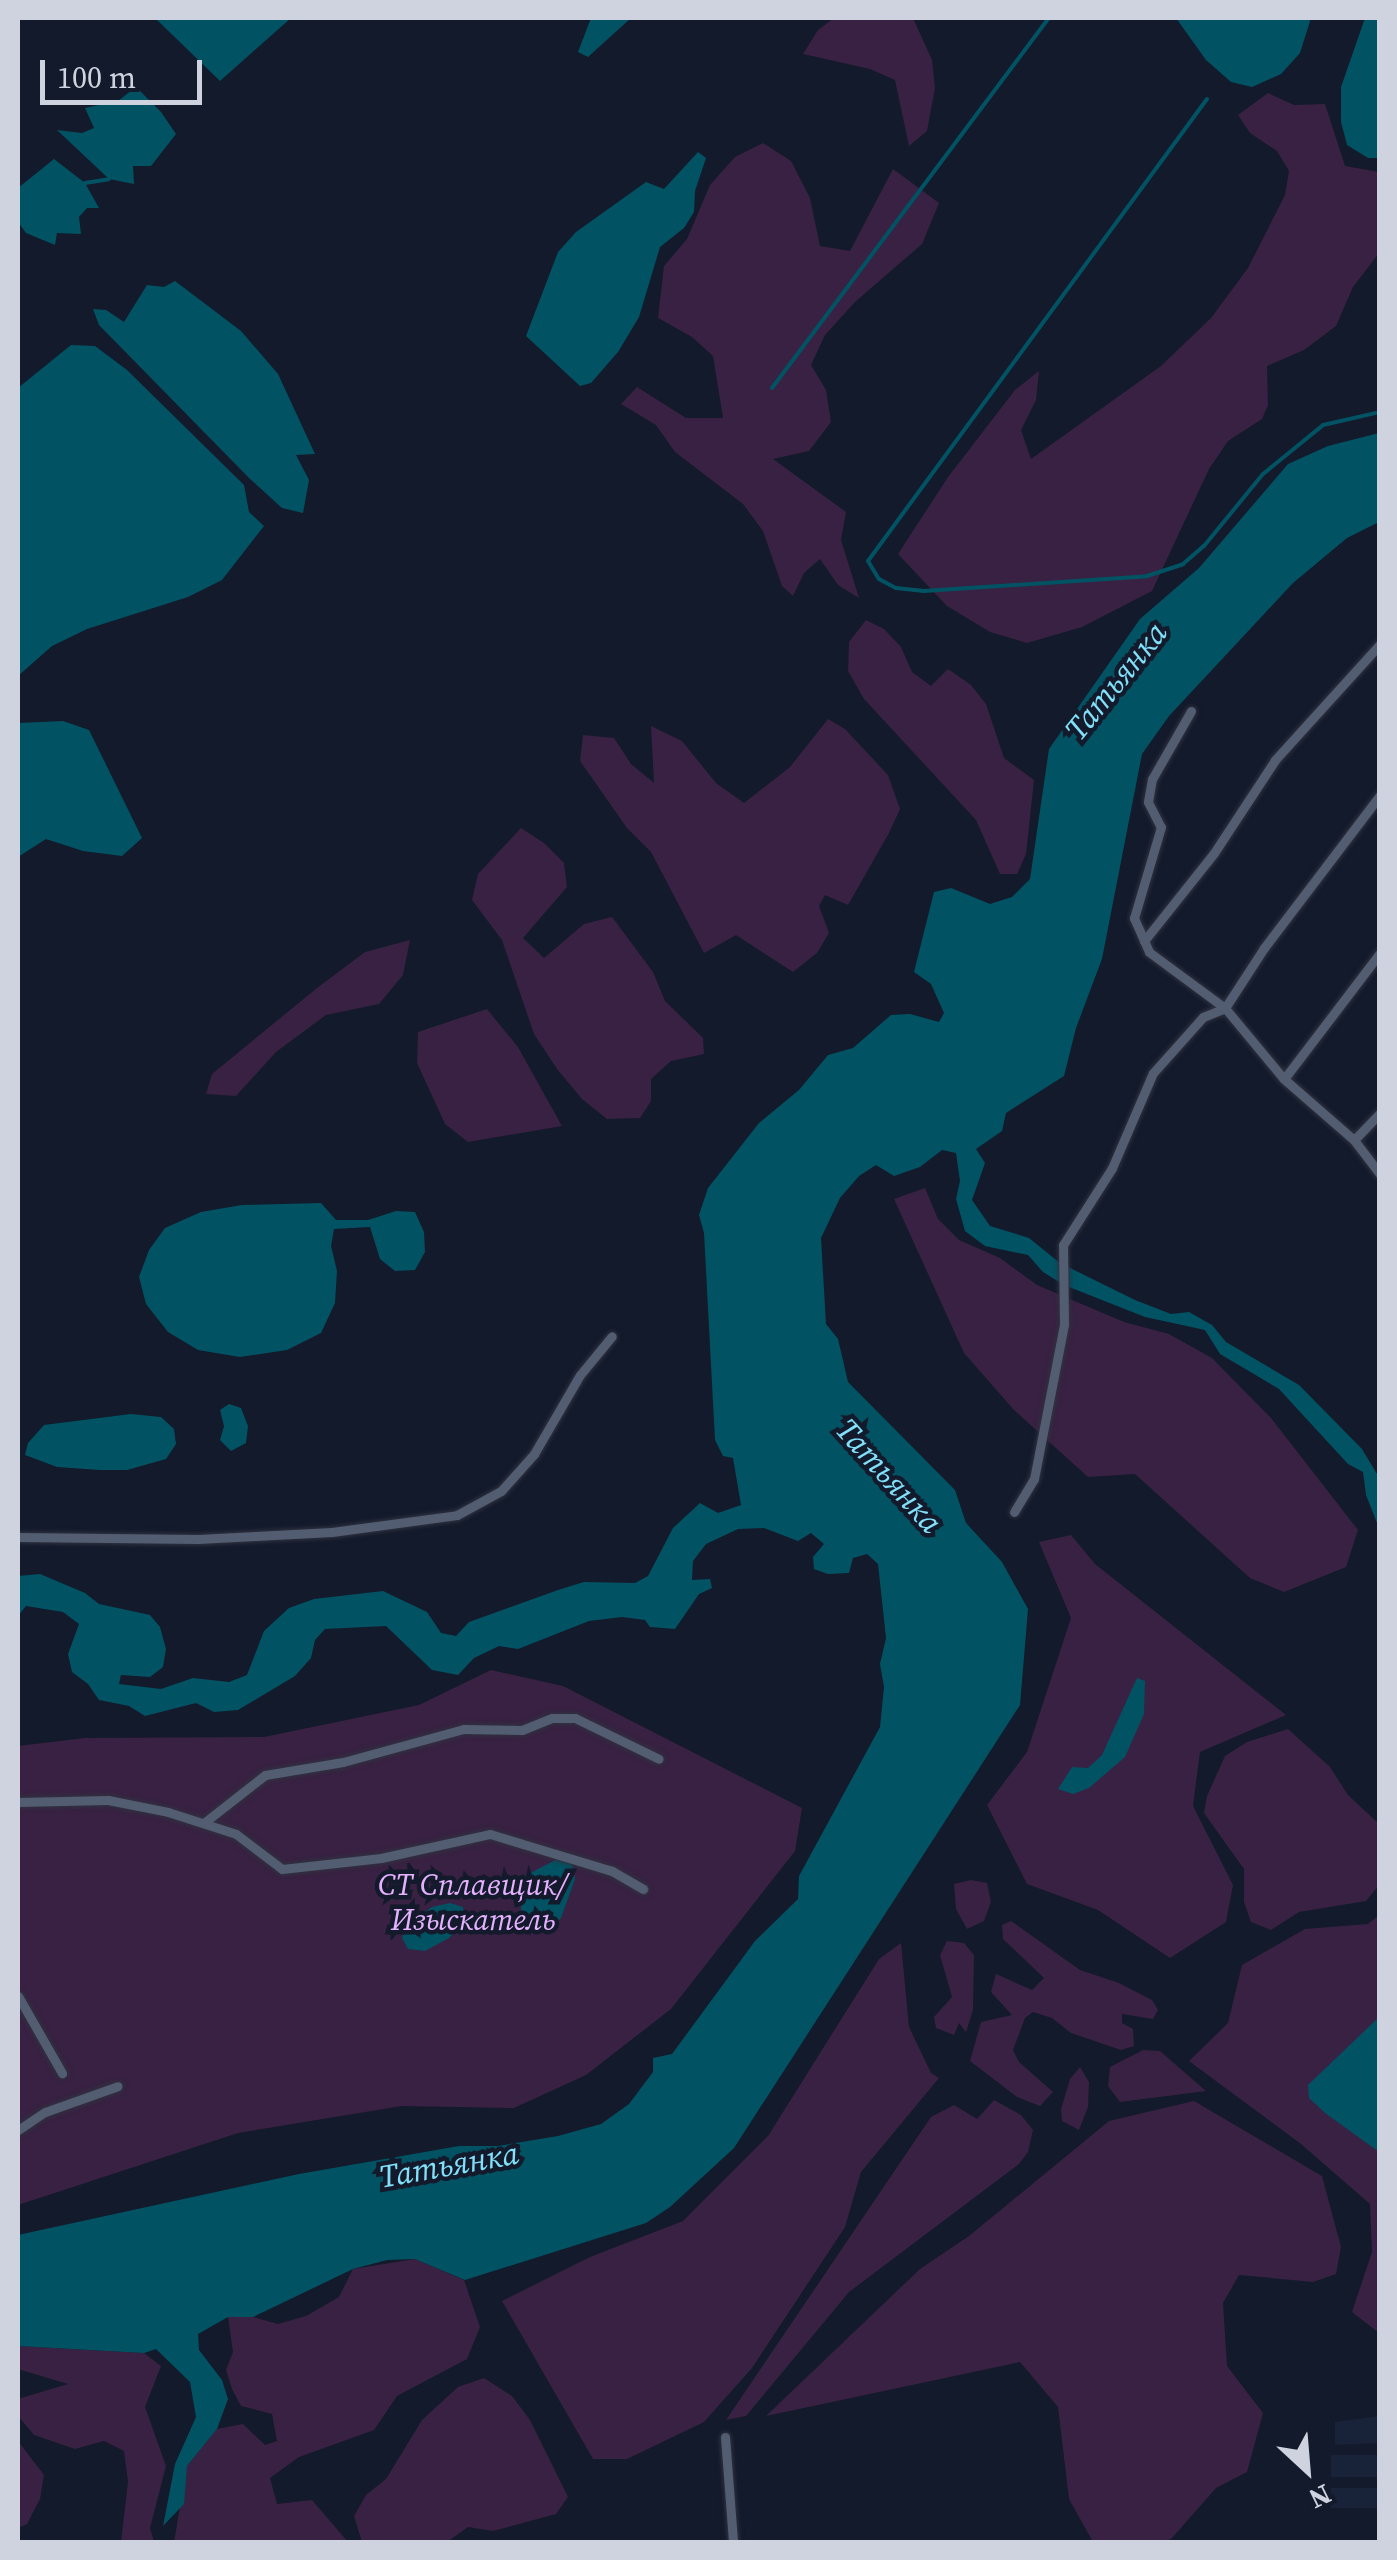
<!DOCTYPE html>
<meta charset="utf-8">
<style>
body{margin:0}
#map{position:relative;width:1397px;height:2560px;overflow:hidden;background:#131a2b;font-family:"Source Serif 4",serif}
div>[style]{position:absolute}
.built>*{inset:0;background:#182238;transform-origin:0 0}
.green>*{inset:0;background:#382142}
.water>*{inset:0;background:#015363}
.stream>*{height:4px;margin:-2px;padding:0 2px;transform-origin:2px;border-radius:2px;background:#015363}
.roads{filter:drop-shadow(0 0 2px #2f3240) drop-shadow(0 0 2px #2f3240)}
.street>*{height:9px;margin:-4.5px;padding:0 4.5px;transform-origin:4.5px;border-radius:4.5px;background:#535d71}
span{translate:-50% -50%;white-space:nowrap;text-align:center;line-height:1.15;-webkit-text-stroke:9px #131a2b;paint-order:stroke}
.park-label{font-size:30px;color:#e5b0fe;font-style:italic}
.water-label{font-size:32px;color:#82e1fa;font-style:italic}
.frame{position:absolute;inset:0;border:20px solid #ced3df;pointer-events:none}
.north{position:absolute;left:1257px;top:2420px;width:100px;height:100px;-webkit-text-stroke:8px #131a2b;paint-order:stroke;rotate:154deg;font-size:28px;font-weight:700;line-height:40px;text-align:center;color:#ced3df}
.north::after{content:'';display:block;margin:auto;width:35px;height:45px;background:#ced3df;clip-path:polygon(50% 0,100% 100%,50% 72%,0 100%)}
.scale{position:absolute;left:40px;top:60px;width:162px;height:45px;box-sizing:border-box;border:5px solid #ced3df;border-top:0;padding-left:12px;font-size:30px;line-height:35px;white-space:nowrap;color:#ced3df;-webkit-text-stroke:8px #131a2b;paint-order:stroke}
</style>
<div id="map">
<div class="built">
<div style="clip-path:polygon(1379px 2416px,1379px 2443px,1335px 2445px,1335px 2422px)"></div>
<div style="left:1379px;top:2455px;width:22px;height:48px;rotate:90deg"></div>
<div style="left:1379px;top:2488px;width:20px;height:48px;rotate:90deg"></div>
</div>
<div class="green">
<div style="clip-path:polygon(834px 18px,913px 18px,932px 60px,935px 88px,927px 131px,909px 146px,895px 80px,870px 69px,803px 54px,818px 30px)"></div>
<div style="clip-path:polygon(1268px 93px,1294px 105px,1325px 104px,1345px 166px,1379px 172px,1379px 253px,1353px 287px,1336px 326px,1304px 350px,1267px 366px,1268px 405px,1262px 419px,1228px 441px,1209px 469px,1152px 591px,1082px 627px,1027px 643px,990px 632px,947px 606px,898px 554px,948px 477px,1015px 390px,1039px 371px,1036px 400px,1021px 430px,1031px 459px,1161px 366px,1211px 318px,1248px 268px,1285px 195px,1289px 171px,1277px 151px,1250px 133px,1238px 115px)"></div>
<div style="clip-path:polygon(763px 143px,791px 161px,810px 198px,820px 246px,850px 251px,893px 169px,939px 203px,922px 244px,855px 302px,825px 335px,811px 365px,826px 390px,831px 422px,809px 451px,773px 459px,846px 512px,841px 540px,859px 598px,838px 585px,820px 559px,804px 573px,793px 596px,782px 586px,763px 531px,743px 504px,675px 452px,656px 425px,621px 404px,637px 387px,686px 418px,723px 418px,713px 356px,692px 337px,658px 318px,664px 266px,687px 239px,710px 185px,735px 157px)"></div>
<div style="clip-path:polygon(866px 620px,884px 629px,901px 647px,912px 672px,931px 686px,948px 669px,971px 685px,986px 704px,1004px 758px,1034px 780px,1026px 854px,1017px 874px,1000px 874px,976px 820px,864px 699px,848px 671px,849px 642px)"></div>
<div style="clip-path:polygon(828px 719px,845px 729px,888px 775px,900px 809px,889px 833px,848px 905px,825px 895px,819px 906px,829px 933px,817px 953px,793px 972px,736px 935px,704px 953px,651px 852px,627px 828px,580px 761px,583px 735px,614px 738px,631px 764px,654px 783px,651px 726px,682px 741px,716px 783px,744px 803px,790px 767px)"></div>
<div style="clip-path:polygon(521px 828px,544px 843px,564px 863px,567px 887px,523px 938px,544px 958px,584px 924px,612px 917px,653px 972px,665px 1001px,703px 1038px,704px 1054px,671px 1061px,651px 1079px,651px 1101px,640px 1118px,607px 1119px,582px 1099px,557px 1069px,534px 1034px,502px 940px,472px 900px,478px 874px)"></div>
<div style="clip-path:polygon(410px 940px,403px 975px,379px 1004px,326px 1015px,276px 1052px,236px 1096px,206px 1094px,212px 1074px,317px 988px,365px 952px)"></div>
<div style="clip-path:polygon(487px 1009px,518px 1047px,562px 1126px,468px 1142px,445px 1124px,417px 1063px,418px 1032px)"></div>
<div style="clip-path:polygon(925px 1188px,938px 1219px,959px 1240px,1000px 1258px,1037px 1285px,1124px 1322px,1169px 1334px,1212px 1358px,1271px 1418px,1358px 1530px,1346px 1567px,1284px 1592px,1250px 1578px,1135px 1474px,1088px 1477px,1014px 1410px,964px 1353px,894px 1199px)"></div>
<div style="clip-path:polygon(1071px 1535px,1095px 1564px,1286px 1715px,1200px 1752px,1193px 1806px,1233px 1885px,1226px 1922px,1170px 1958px,1098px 1910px,1027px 1884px,987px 1805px,1027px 1752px,1071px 1618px,1039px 1542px)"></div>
<div style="clip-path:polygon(491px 1670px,563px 1686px,802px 1808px,795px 1851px,671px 2009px,586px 2075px,514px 2108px,402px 2106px,238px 2133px,18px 2205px,18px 1746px,85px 1738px,264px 1737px,419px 1705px)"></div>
<div style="clip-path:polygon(1288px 1729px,1330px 1767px,1348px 1795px,1379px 1824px,1379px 1885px,1366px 1901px,1299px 1912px,1271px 1930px,1251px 1922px,1244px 1902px,1244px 1869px,1204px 1813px,1207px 1796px,1225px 1756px,1247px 1742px)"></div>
<div style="clip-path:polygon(971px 1880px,987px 1883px,991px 1902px,984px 1921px,967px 1929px,956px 1909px,954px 1884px)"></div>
<div style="clip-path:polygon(1379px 1915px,1379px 2333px,1352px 2312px,1372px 2252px,1370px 2204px,1301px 2144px,1189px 2061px,1228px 2023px,1242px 1965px,1305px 1929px,1368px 1924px)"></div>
<div style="clip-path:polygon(1011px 1921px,1080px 1970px,1119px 1983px,1152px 2000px,1158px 2010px,1153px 2019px,1122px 2014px,1122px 2023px,1133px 2029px,1134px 2046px,1121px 2050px,1071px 2033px,1052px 2018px,1033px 2012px,1025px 2018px,1013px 2050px,1019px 2062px,1053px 2092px,1040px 2106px,1017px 2097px,970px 2061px,981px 2022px,1012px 2015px,991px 1992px,996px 1974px,1032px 1990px,1044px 1978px,1003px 1939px,1002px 1925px)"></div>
<div style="clip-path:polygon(947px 1941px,964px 1943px,974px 1955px,973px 2010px,966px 2032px,959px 2023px,954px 2035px,936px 2028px,934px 2017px,952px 1997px,940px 1955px)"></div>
<div style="clip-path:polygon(901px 1943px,909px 2027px,931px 2073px,939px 2078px,861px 2172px,845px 2227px,752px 2368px,704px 2422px,627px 2459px,593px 2459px,502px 2301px,590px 2257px,683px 2221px,768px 2136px,879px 1959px)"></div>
<div style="clip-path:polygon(1143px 2050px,1160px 2051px,1206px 2091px,1120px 2102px,1108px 2086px,1110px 2067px)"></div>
<div style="clip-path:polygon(1080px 2067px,1089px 2082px,1088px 2107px,1079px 2130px,1062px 2121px,1061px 2109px,1070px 2079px)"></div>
<div style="clip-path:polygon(994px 2100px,1021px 2115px,1033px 2130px,1028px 2152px,1019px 2164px,849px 2292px,746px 2416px,726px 2420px,931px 2117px,954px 2105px,977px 2119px)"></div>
<div style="clip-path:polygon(1194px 2101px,1322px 2176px,1341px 2247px,1336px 2274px,1313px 2282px,1239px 2275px,1223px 2303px,1227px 2366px,1263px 2413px,1247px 2472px,1216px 2488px,1172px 2538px,1165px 2542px,1093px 2542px,1069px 2499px,1058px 2407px,1020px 2362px,766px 2416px,920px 2269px,969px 2236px,1109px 2121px)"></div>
<div style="clip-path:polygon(415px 2259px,464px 2280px,480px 2327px,467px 2359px,397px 2396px,374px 2430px,299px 2457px,270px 2478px,277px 2504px,312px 2500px,348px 2542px,174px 2542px,187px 2466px,217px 2429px,243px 2424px,265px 2445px,277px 2441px,272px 2414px,241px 2406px,232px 2389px,226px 2370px,233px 2352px,228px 2317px,253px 2317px,278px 2324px,306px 2316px,339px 2297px,353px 2269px)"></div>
<div style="clip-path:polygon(18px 2346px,144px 2353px,161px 2366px,145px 2407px,166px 2466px,150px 2528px,154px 2542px,121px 2542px,128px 2482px,124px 2451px,104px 2441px,75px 2449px,34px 2435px,18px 2416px,18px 2399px,68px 2384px,18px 2369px)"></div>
<div style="clip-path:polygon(484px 2378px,512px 2396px,530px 2420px,568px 2497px,556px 2514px,493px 2531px,468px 2527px,447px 2542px,362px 2542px,354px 2516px,366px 2495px,386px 2479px,422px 2420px,458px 2387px)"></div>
<div style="clip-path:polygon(18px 2441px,44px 2475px,40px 2499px,27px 2524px,18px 2528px)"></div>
</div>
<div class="water">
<div style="clip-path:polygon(155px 18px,291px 18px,220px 81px)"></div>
<div style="clip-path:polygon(591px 18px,631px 18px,588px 57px,578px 52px)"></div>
<div style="clip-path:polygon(1176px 18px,1311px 18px,1300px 53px,1281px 74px,1252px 87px,1231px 82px,1206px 60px)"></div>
<div style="clip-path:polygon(1365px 18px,1379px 18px,1379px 158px,1368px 158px,1347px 145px,1341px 122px,1341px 87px)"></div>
<div style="clip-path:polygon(136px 87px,161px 112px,176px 134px,151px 166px,133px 166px,134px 184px,109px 179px,57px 130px,82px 133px,94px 128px,85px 108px,118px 101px)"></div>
<div style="clip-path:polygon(698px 152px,706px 158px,695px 191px,694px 212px,684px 228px,660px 247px,639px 317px,618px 352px,591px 383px,580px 386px,526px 336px,558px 252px,576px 232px,646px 182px,664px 189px)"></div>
<div style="clip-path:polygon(54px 159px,85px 183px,99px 208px,87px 208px,79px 217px,81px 234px,57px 233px,55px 245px,26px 233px,18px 222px,18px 188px)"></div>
<div style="clip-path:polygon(175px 281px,241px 331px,278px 374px,315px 454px,296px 455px,309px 480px,303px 513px,282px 508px,249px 478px,99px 325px,93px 309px,106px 310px,124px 322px,147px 285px,164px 287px)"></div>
<div style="clip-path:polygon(71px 345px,95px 346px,127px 370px,244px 485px,249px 512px,264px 526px,222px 580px,188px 597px,87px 629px,52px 646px,18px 676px,18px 388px)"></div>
<div style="clip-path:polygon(1379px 433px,1379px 522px,1347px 538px,1293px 583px,1169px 716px,1142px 754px,1102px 959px,1076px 1028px,1064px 1076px,1006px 1113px,1002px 1131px,976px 1149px,985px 1163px,972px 1200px,990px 1226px,1029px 1238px,1060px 1263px,1135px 1300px,1171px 1314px,1189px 1312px,1212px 1325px,1226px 1342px,1299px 1385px,1362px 1449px,1377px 1474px,1379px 1528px,1366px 1495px,1363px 1472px,1348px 1464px,1279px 1389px,1220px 1354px,1205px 1330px,1145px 1317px,1064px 1285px,1043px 1272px,1028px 1255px,985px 1246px,965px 1231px,956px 1199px,960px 1181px,956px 1153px,942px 1150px,920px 1167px,894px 1176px,876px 1165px,859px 1176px,840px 1198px,821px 1238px,826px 1324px,838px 1339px,848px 1382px,955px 1490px,966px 1523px,1002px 1562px,1028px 1609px,1020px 1705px,734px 2148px,670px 2207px,646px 2223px,465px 2280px,415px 2259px,387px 2260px,353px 2269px,253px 2317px,228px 2317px,198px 2334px,199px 2350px,222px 2380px,228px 2399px,217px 2429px,187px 2466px,184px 2504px,163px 2526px,175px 2464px,196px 2417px,190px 2382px,156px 2349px,144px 2353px,18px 2346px,18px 2235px,299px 2174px,459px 2146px,498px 2146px,558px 2136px,601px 2124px,629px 2104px,653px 2072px,653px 2058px,672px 2054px,755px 1941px,798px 1899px,799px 1876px,880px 1727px,884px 1687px,880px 1664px,886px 1638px,878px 1564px,867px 1554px,853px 1558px,849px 1573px,828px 1574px,814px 1569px,813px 1557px,824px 1544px,811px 1533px,798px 1541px,764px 1528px,738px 1529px,706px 1544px,693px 1561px,692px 1580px,710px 1579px,712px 1588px,699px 1594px,675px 1629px,650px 1627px,645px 1620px,622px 1617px,589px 1621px,518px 1649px,499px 1646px,474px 1658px,458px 1675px,432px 1670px,386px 1626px,325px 1629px,315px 1640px,311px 1658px,295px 1676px,238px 1710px,214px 1712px,196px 1703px,145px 1716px,129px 1706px,99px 1700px,88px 1684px,72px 1672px,68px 1654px,79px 1624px,63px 1612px,26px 1606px,18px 1616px,18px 1576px,40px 1574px,85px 1593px,99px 1604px,150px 1615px,160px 1627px,166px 1649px,163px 1667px,150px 1677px,121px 1675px,119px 1684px,161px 1689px,193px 1678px,229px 1682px,247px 1675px,264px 1631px,289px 1608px,314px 1599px,383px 1591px,427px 1612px,441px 1633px,456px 1636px,469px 1622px,558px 1590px,584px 1582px,635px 1583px,648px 1576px,673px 1528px,700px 1503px,718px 1513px,741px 1505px,733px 1458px,723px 1456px,715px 1440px,704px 1233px,699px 1215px,708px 1188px,759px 1123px,799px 1090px,828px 1055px,853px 1048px,891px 1015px,910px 1014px,939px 1022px,944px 1013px,931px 984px,914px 972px,934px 892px,951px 888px,990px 904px,1012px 897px,1030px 879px,1049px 749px,1140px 619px,1199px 568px,1288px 464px,1328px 446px)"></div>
<div style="clip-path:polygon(63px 721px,89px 730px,142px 838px,122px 856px,83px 851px,46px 839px,18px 857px,18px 723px)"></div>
<div style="clip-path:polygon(321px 1203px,336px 1220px,368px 1220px,396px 1211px,415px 1212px,424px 1232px,425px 1252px,415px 1270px,395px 1271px,380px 1259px,370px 1227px,334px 1229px,331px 1246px,337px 1271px,335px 1303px,321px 1333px,287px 1350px,240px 1357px,198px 1350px,168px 1332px,146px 1304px,139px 1277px,149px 1250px,165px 1228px,201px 1212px,242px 1205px)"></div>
<div style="clip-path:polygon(229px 1404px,241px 1408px,248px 1426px,246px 1443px,231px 1451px,220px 1440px,224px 1426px,220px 1410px)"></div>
<div style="clip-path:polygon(131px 1414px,161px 1417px,174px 1429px,176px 1444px,166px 1459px,127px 1470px,100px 1470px,57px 1467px,25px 1455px,28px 1443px,44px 1425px)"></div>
<div style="clip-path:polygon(1137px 1678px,1145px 1681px,1144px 1714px,1125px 1757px,1089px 1788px,1073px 1794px,1058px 1789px,1072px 1767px,1088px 1768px,1102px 1755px)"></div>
<div style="clip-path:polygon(559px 1858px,572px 1864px,575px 1879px,561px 1918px,546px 1933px,533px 1926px,521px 1911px,521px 1878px)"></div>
<div style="clip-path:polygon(450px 1903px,463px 1907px,464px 1923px,449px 1938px,425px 1951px,408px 1949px,402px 1938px,408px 1923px,432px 1907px)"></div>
<div style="clip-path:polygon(1379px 2017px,1379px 2152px,1325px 2113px,1309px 2098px,1308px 2085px)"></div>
</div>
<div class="stream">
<div style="left:1207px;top:99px;width:573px;rotate:126.27deg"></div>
<div style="left:868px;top:561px;width:21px;rotate:59deg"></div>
<div style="left:879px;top:579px;width:19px;rotate:28deg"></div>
<div style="left:896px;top:588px;width:28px;rotate:6deg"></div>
<div style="left:924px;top:591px;width:224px;rotate:-3.8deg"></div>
<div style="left:1147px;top:576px;width:38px;rotate:-18deg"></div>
<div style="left:1183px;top:564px;width:28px;rotate:-41deg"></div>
<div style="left:1204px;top:546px;width:93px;rotate:-50.7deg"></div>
<div style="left:1263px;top:474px;width:77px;rotate:-39.2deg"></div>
<div style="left:1323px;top:425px;width:58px;rotate:-12.8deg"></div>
<div style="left:85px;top:183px;width:24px;rotate:-9deg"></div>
<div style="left:772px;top:388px;width:462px;rotate:-53.2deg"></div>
</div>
<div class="roads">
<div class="street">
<div style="left:1191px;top:711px;width:78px;rotate:119.8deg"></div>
<div style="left:1152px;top:779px;width:23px;rotate:100deg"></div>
<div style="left:1148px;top:802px;width:28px;rotate:63deg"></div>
<div style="left:1161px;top:827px;width:95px;rotate:106.5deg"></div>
<div style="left:1134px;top:918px;width:37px;rotate:66deg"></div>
<div style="left:1149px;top:952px;width:94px;rotate:36.4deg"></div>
<div style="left:1225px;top:1008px;width:92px;rotate:50.3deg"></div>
<div style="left:1284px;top:1079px;width:93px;rotate:41.1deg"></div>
<div style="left:1354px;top:1140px;width:43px;rotate:52.6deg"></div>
<div style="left:1144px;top:941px;width:112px;rotate:-51.5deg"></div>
<div style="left:1214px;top:853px;width:111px;rotate:-56.7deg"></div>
<div style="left:1275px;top:760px;width:156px;rotate:-47.8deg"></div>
<div style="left:1284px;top:1079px;width:158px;rotate:-52.7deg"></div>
<div style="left:1354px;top:1140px;width:37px;rotate:-46deg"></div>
<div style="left:1014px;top:1512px;width:39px;rotate:-59deg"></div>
<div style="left:1034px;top:1479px;width:158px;rotate:-79deg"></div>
<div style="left:1064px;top:1324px;width:79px;rotate:-90.7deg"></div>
<div style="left:1063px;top:1245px;width:91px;rotate:-57.5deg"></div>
<div style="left:1112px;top:1168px;width:103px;rotate:-66.7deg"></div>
<div style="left:1153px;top:1073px;width:75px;rotate:-48.2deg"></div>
<div style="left:1203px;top:1017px;width:24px;rotate:-22deg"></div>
<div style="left:1225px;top:1008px;width:72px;rotate:-57deg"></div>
<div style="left:1264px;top:948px;width:192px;rotate:-52.8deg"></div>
<div style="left:18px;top:1537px;width:180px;rotate:0.6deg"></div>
<div style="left:198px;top:1539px;width:134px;rotate:-3deg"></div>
<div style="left:332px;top:1532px;width:126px;rotate:-7.7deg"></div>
<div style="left:457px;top:1515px;width:50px;rotate:-28.6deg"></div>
<div style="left:501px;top:1491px;width:50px;rotate:-48.3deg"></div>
<div style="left:534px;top:1454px;width:91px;rotate:-59.8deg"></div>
<div style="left:580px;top:1375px;width:50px;rotate:-50.6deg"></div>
<div style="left:18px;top:1802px;width:90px;rotate:-1.3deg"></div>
<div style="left:108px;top:1800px;width:61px;rotate:11.3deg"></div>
<div style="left:168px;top:1812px;width:71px;rotate:17.9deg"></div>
<div style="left:236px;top:1834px;width:58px;rotate:37.3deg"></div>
<div style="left:282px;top:1869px;width:100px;rotate:-6.3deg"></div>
<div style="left:381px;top:1858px;width:112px;rotate:-12.4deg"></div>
<div style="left:490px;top:1834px;width:127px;rotate:16.9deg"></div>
<div style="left:612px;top:1871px;width:36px;rotate:30deg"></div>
<div style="left:205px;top:1822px;width:76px;rotate:-38.1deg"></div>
<div style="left:265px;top:1775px;width:79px;rotate:-9.5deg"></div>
<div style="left:343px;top:1762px;width:125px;rotate:-15.3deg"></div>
<div style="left:464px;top:1729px;width:58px;rotate:1deg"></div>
<div style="left:522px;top:1730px;width:32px;rotate:-22deg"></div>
<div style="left:552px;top:1718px;width:23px"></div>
<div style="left:575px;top:1718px;width:93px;rotate:26deg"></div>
<div style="left:18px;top:1996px;width:89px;rotate:60.3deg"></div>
<div style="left:18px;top:2130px;width:32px;rotate:-34deg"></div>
<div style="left:45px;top:2112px;width:77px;rotate:-19.6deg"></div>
<div style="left:725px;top:2437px;width:105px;rotate:85.6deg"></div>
</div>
</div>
<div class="park-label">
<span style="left:473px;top:1902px">СТ Сплавщик/<br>Изыскатель</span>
</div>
<div class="water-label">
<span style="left:1116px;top:681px;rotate:-51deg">Татьянка</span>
<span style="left:889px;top:1476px;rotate:48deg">Татьянка</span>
<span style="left:449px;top:2165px;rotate:-10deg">Татьянка</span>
</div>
<div class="frame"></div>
<div class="north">N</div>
<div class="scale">100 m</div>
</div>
